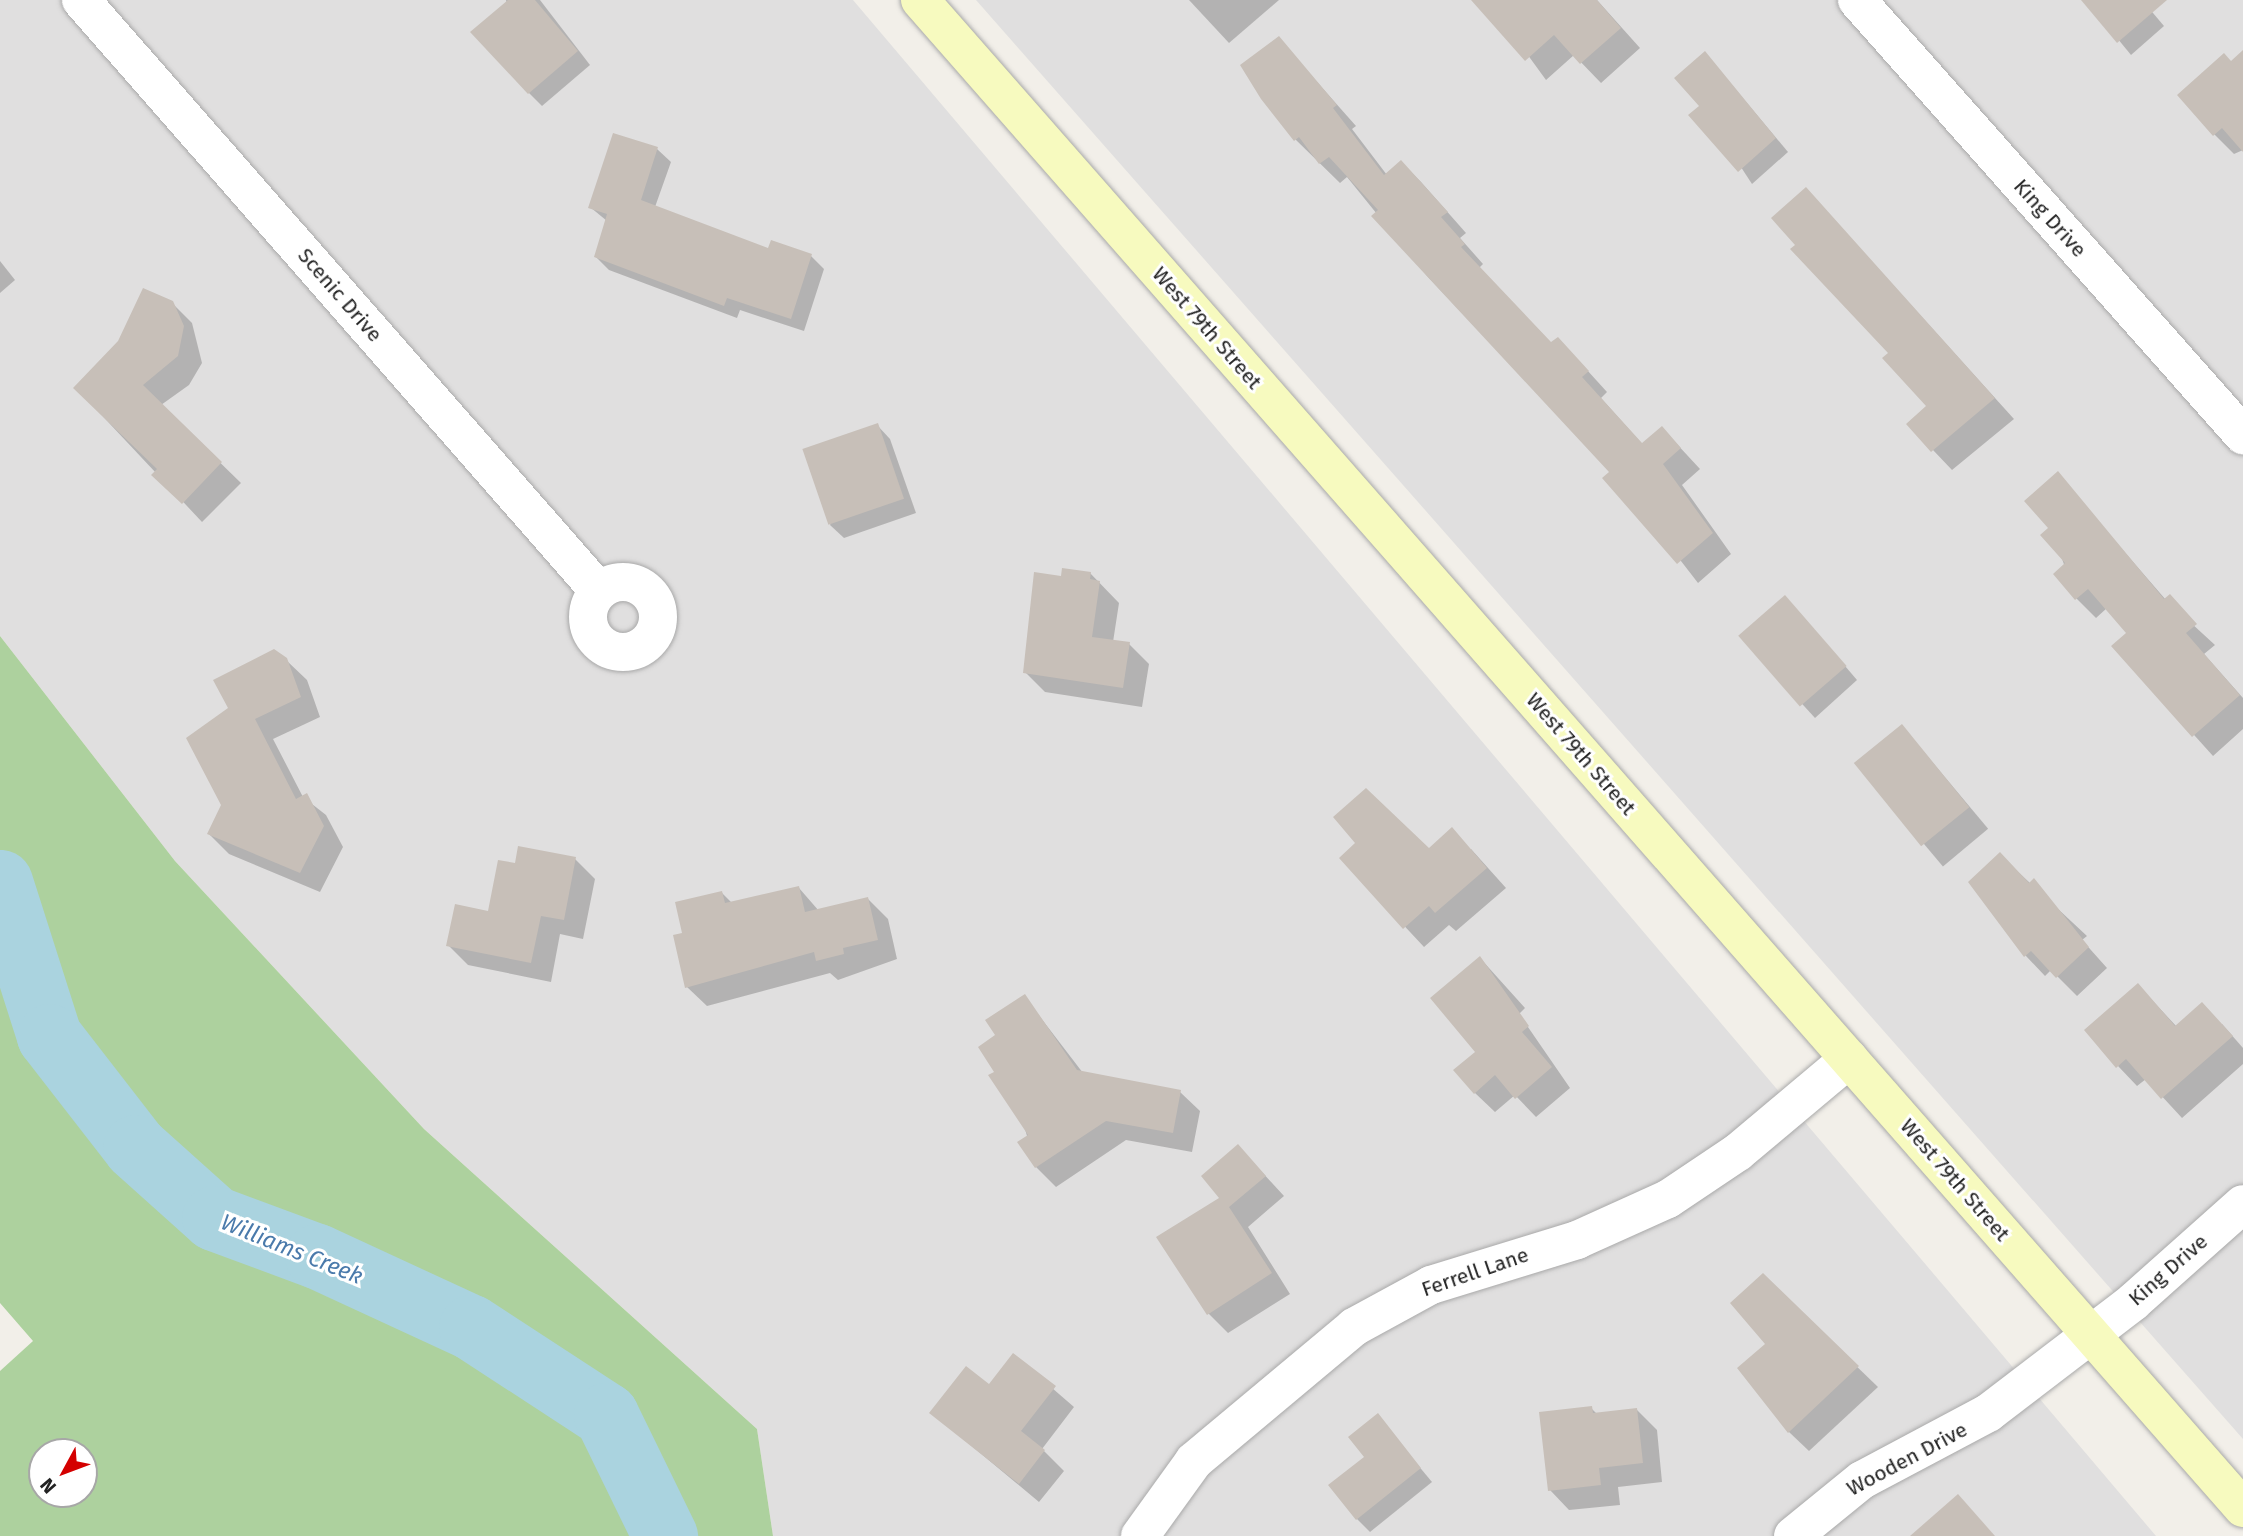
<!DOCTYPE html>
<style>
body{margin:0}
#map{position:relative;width:2243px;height:1536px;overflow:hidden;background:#f2efe9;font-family:"Fira Sans",sans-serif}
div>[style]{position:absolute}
.residential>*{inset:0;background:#e0dfdf}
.forest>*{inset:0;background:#add19e}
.shadow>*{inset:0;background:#0003;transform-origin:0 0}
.river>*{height:65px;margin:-32.5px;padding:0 32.5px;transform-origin:32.5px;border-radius:32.5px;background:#aad3df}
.building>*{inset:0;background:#c7bfb8;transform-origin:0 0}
.roads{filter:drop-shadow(0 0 2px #a9a9a9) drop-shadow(0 0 2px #a9a9a9)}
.minor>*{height:38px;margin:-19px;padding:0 19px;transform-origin:19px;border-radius:19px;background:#fff}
.minor>.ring{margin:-19px;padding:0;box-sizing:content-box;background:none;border:38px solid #fff;border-radius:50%}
.secondary>*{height:38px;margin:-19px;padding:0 19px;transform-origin:19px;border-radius:19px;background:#f7fabf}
span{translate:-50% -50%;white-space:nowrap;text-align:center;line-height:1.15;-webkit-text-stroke:6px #fff;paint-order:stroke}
.street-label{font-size:21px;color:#222}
.water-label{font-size:23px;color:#4a7aab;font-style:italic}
.north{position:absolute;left:28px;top:1438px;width:70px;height:70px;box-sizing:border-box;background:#fff;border:2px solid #a7a7a7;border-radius:50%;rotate:229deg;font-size:19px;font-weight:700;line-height:28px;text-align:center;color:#222}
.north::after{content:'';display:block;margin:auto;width:24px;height:32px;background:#d40000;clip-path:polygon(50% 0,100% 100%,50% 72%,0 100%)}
</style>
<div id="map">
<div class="residential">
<div style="clip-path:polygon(0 0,853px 0,2156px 1536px,773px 1536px,757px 1429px,424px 1129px,175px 861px,0 636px)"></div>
<div style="clip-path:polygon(976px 0,2243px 0,2243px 1439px)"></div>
</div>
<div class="forest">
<div style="clip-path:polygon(evenodd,0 636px,175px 861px,424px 1129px,757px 1429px,773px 1536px,0 1536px,0 1371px,33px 1341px,0 1303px,0 636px,42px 1452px,84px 1452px,84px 1494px,42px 1494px,42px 1452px)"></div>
</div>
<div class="shadow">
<div style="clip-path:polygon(506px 0,540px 0,590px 65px,542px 106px,529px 93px)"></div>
<div style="clip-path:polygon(1189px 0,1279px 0,1229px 43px)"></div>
<div style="clip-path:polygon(1488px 0,1597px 0,1640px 48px,1601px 83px,1574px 55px,1546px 80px)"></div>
<div style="clip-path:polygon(2086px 0,2142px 0,2164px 26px,2131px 55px)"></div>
<div style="clip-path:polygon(1278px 38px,1356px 126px,1352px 129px,1387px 175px,1401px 162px,1421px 182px,1466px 233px,1460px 238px,1483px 264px,1479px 268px,1552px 344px,1577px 359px,1607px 392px,1601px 398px,1643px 445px,1662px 428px,1700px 469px,1682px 485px,1731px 554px,1698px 583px,1612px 472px,1428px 277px,1347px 177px,1340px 183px,1296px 140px,1242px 66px)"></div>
<div style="clip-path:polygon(2243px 52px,2243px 150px,2234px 154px,2214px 134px,2231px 63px)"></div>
<div style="clip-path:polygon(1705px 53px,1788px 152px,1752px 184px,1701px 106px)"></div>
<div style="clip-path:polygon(614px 135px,657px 149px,671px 162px,655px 207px,770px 250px,811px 256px,824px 269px,804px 331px,740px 310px,737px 318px,609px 270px,596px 257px,607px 221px,590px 207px)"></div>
<div style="clip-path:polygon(1825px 210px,2014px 419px,1952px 470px,1933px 450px,1928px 407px,1890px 353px)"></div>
<div style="clip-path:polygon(0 261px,15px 280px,0 293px)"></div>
<div style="clip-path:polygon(172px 303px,192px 323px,202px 363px,189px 385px,161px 405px,241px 483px,202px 522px,95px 408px)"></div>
<div style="clip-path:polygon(877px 425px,890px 439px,916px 513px,844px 538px,830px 525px)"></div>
<div style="clip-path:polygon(2057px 474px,2166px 600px,2215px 645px,2204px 654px,2243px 698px,2243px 729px,2213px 756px,2114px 646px,2128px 633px,2107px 608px,2096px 618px,2076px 598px,2051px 528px)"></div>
<div style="clip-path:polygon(1090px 573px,1119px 603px,1113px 642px,1129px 644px,1149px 664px,1142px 707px,1045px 692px,1025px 672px,1062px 578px)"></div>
<div style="clip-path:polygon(1798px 611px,1857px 680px,1815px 718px,1741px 637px)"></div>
<div style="clip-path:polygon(286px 660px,307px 680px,320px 717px,273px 739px,303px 797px,326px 815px,343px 847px,320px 892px,229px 854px,209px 834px,223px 805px,230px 708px)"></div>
<div style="left:1902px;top:726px;width:134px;height:59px;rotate:50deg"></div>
<div style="clip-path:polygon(1471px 849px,1506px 888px,1456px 931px,1449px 925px,1424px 947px,1341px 858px)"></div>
<div style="clip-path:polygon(2000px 855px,2087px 936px,2082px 940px,2107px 968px,2077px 996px,2051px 970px,2045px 976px,2026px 956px,1970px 883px)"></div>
<div style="clip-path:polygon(575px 859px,595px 879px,583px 939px,560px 934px,551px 982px,468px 965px,448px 945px,489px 913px,517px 865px)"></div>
<div style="clip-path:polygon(799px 888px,819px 911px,868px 899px,888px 919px,897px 959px,838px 980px,830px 973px,707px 1006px,687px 987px,684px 934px,722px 893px,732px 903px)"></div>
<div style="clip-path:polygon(1480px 958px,1525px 1008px,1519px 1014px,1570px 1088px,1536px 1117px,1515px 1095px,1495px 1112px,1475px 1093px)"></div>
<div style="clip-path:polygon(2138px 985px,2177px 1027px,2222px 1024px,2243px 1048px,2243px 1064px,2182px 1118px,2146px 1079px,2137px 1086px,2118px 1066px)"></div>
<div style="clip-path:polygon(1024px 996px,1083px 1073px,1180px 1092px,1200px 1111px,1192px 1152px,1126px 1140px,1056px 1187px,1036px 1167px,998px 1036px)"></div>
<div style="clip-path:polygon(1238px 1146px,1284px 1196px,1248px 1227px,1290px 1294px,1228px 1333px,1208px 1313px,1221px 1198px)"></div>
<div style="clip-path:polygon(1763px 1276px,1878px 1387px,1809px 1451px,1789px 1432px,1767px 1344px)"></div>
<div style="clip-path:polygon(1014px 1355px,1074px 1407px,1042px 1449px,1064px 1471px,1039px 1502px,932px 1413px,989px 1386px)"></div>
<div style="clip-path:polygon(1591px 1408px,1597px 1414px,1637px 1410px,1657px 1430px,1662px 1482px,1618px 1487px,1620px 1505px,1569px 1510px,1550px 1490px)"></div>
<div style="clip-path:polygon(1377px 1416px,1432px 1482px,1370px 1532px,1357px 1519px)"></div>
</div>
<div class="river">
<div style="left:0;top:882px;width:162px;rotate:72.3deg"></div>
<div style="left:49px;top:1036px;width:140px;rotate:52.2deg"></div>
<div style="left:135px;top:1147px;width:106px;rotate:41.9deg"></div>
<div style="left:214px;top:1218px;width:110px;rotate:20.3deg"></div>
<div style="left:317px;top:1256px;width:170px;rotate:24.8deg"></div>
<div style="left:471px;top:1327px;width:161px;rotate:33.1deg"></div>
<div style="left:606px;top:1415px;width:135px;rotate:64deg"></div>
</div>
<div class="building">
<div style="clip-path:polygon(508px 0,535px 0,578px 51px,528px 94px,470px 32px)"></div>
<div style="clip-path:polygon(1471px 0,1597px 0,1621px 28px,1580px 64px,1554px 35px,1525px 61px)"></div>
<div style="clip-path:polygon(2081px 0,2167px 0,2117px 43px)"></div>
<div style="clip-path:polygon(1279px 36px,1337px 105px,1333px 108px,1384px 175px,1401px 160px,1448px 212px,1441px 217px,1465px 244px,1461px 247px,1551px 342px,1558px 337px,1589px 371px,1582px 377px,1642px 443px,1662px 426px,1681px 448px,1663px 464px,1713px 533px,1677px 564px,1602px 478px,1609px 472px,1371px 216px,1378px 210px,1329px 157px,1319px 164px,1299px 137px,1294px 141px,1261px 99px,1240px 65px)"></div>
<div style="clip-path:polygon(2243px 50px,2243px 152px,2222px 128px,2213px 136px,2177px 95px,2224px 53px,2231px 61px)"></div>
<div style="clip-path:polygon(1705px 51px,1776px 138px,1738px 172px,1688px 115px,1699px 106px,1674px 78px)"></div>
<div style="clip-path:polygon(613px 133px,658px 147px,641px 200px,768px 248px,771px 240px,812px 254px,791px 319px,727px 298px,724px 306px,594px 257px,607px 214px,588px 208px)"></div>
<div style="clip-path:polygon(1806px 187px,1995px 398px,1931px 452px,1906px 424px,1926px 406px,1882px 358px,1888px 353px,1790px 249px,1795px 245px,1771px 218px)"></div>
<div style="clip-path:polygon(143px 288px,173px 301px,184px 326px,178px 356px,143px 385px,222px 462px,182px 504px,151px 475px,157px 469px,73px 388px,118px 341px)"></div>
<div style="left:878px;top:423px;width:80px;height:80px;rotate:71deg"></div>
<div style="clip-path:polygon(2058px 471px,2164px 599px,2170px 594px,2197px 624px,2186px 633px,2240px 695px,2192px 737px,2111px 646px,2126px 633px,2088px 589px,2075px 600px,2053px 574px,2065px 563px,2040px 535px,2048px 528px,2024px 501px)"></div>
<div style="clip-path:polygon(1062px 568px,1091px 572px,1090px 579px,1100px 581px,1092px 637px,1130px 642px,1123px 688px,1023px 673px,1034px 572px,1061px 576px)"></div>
<div style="left:1785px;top:595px;width:94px;height:62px;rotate:49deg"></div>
<div style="clip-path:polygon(274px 649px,287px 658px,301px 697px,255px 719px,296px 799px,307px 793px,324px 826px,300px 873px,207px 834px,221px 805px,186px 738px,228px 708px,213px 680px)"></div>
<div style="left:1902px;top:724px;width:107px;height:62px;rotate:51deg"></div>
<div style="clip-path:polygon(1366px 788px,1429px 848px,1452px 827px,1487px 868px,1435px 913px,1429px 906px,1403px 929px,1339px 858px,1355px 843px,1333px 817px)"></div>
<div style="clip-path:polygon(518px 846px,576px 857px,564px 920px,541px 916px,531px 963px,446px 946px,455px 904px,488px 911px,498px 860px,515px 863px)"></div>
<div style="clip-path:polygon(2000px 852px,2029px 883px,2034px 878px,2089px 947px,2056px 978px,2031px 951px,2024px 957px,1968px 882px)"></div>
<div style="clip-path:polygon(799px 886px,805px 912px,868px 897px,878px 940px,843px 948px,844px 954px,816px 961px,814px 952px,685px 988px,673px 935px,682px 933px,675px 902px,722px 891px,725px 903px)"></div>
<div style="clip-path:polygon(1480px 956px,1529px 1026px,1522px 1032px,1552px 1067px,1515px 1099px,1495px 1075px,1474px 1094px,1453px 1070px,1475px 1052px,1430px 998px)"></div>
<div style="clip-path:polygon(2138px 983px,2175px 1026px,2202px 1002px,2233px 1036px,2161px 1099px,2126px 1059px,2116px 1068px,2084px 1030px)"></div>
<div style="clip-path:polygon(1025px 994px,1077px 1070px,1181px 1090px,1173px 1133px,1106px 1121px,1035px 1168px,1017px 1142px,1028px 1135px,988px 1075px,994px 1072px,978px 1047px,995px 1035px,985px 1020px)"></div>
<div style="clip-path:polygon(1238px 1144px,1266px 1176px,1229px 1207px,1272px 1273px,1207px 1315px,1156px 1237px,1219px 1198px,1201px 1176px)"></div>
<div style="clip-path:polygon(1763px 1273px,1859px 1366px,1788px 1433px,1737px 1368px,1765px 1344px,1730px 1303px)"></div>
<div style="clip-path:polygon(1013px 1353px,1056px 1386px,1021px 1431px,1045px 1450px,1019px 1484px,929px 1413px,966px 1366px,989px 1384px)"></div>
<div style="clip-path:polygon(1592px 1406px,1593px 1413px,1637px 1408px,1643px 1463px,1599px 1468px,1601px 1485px,1548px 1491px,1539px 1412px)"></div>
<div style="clip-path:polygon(1378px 1413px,1421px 1468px,1356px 1520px,1328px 1485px,1364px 1457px,1348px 1437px)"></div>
<div style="clip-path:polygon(1958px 1494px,1995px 1536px,1910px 1536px)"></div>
</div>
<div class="roads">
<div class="minor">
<div style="left:81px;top:0;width:786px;rotate:48.77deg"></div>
<div style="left:1857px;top:0;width:582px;rotate:48.42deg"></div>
<div class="ring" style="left:588px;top:582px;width:32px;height:32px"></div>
<div style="left:1140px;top:1536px;width:92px;rotate:-54.2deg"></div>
<div style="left:1194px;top:1461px;width:209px;rotate:-39.9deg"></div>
<div style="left:1354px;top:1327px;width:88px;rotate:-28.6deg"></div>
<div style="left:1431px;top:1285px;width:153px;rotate:-17.1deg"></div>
<div style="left:1577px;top:1240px;width:100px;rotate:-24.3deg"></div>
<div style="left:1668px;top:1199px;width:84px;rotate:-33.9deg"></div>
<div style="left:1738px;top:1152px;width:145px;rotate:-40deg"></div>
<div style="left:1793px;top:1536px;width:89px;rotate:-39.1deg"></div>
<div style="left:1862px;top:1480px;width:143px;rotate:-28deg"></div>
<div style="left:1988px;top:1413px;width:183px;rotate:-37.4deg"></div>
<div style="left:2133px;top:1302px;width:147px;rotate:-41.7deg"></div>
</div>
<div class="secondary">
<div style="left:920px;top:0;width:2006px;rotate:48.74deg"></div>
</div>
</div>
<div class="street-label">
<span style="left:2050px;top:218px;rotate:48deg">King Drive</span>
<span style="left:340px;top:295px;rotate:49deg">Scenic Drive</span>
<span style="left:1207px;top:328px;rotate:49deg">West 79th Street</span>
<span style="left:1581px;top:754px;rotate:49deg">West 79th Street</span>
<span style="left:1955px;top:1180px;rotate:49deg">West 79th Street</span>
<span style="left:2168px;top:1270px;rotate:-41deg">King Drive</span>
<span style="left:1475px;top:1272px;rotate:-19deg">Ferrell Lane</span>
<span style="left:1907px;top:1459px;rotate:-28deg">Wooden Drive</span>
</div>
<div class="water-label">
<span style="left:292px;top:1249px;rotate:22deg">Williams Creek</span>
</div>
<div class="north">N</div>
</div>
